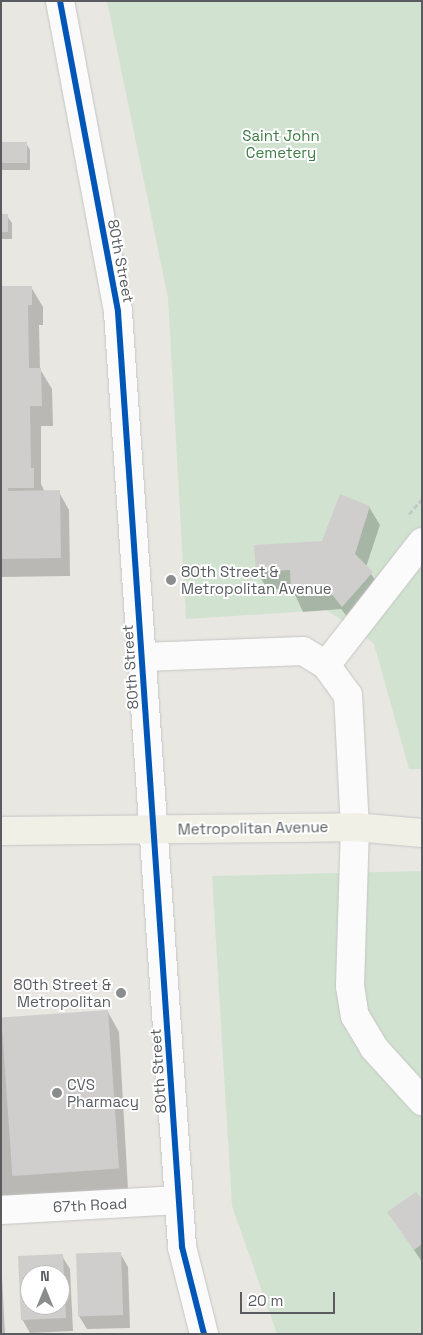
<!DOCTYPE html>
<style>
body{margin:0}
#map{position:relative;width:423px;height:1335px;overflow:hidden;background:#e8e7e2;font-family:"Space Grotesk",sans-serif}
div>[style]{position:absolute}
.green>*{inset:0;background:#d1e3d0}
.shadow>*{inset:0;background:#0003}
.building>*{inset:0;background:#cfcecc;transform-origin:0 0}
.path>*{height:3px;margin-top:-1.5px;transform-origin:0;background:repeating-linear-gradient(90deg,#c4c8c6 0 5px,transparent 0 7.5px)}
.roads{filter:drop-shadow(0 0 1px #c5c5c5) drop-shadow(0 0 1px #c5c5c5)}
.minor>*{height:28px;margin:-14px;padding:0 14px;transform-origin:14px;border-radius:14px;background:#fcfbfb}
.major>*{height:28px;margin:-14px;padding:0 14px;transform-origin:14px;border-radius:14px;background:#f0f0e6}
.cycleway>*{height:6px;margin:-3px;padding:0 3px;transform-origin:3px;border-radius:3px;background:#0057b8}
.dots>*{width:14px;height:14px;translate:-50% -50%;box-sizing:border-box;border:2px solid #fff;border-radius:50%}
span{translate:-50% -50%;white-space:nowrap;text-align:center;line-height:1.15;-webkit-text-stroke:4px #fff;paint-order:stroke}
.park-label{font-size:15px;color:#3d7b45}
.street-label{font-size:15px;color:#595b60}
.poi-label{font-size:15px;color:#595b60}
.left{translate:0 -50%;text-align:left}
.right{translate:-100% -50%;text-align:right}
.frame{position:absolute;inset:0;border:2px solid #595b60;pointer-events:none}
.north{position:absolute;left:20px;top:1265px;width:50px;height:50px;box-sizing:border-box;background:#fff;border:1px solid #bdbdbf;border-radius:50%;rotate:0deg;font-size:14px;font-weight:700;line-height:20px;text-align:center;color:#595b60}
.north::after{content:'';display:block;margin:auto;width:18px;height:22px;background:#8b8c8e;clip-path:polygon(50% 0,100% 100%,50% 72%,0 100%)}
.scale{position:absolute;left:240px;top:1292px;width:95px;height:22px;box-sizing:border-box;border:2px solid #595b60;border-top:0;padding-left:6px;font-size:15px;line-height:18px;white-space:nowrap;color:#595b60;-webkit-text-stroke:4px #fff;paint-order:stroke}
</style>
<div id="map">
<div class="green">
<div style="clip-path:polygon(107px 1px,422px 1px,422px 769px,409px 769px,374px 644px,355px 628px,326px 610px,186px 619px,168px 298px)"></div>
<div style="clip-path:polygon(422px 871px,422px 1334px,277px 1334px,232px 1206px,212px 876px)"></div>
</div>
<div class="shadow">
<div style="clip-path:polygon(1px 143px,26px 143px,30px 150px,30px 170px,1px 170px)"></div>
<div style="clip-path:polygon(1px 216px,7px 216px,12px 223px,12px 239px,1px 239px)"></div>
<div style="clip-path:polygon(1px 287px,31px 287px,43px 307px,43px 325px,39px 325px,40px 369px,52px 389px,53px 426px,41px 426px,41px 484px,45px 492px,59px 492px,69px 510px,70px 576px,1px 577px)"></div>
<div style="clip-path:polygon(369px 507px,380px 525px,366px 567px,383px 591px,353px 624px,341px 609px,303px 612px,292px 588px,268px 590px,257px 572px,256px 546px,322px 542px)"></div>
<div style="clip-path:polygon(108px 1012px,119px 1032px,128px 1189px,1px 1196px,1px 1018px)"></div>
<div style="clip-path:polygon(422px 1202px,422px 1262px,389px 1212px)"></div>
<div style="clip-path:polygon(120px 1253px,128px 1267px,130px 1328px,87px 1329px,79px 1316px)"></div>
<div style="clip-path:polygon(evenodd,62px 1256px,70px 1269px,73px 1331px,30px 1333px,22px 1319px,19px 1258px,62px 1256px,30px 1275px,60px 1275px,60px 1305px,30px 1305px,30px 1275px)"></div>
<div style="clip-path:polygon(2px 1277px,5px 1334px,1px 1334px)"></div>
</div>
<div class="building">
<div style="left:1px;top:142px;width:26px;height:21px"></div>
<div style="left:1px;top:214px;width:7px;height:18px"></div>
<div style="clip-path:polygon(1px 286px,32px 286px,32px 305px,28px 305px,29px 368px,41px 368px,42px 406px,30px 406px,31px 468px,34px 468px,34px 488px,8px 488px,8px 491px,60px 490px,61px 558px,1px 559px)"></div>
<div style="clip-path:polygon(340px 494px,370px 506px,355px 554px,373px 572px,342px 607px,330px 592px,291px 594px,290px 570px,256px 572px,254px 545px,322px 541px)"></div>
<div style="left:108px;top:1010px;width:159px;height:107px;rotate:86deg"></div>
<div style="clip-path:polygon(416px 1192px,422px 1199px,422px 1244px,414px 1250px,387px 1212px)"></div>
<div style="left:121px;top:1252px;width:63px;height:45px;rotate:88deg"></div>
<div style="clip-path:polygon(evenodd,63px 1254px,66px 1318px,21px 1320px,18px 1256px,63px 1254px,30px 1275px,60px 1275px,60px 1305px,30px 1305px,30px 1275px)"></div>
</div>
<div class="path">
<div style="left:409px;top:514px;width:20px;rotate:-49deg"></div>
</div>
<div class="roads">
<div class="minor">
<div style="left:60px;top:1px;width:316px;rotate:79.4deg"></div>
<div style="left:118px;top:312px;width:937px;rotate:86.08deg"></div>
<div style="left:182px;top:1247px;width:90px;rotate:75.8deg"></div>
<div style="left:142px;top:657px;width:161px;rotate:-2.1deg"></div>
<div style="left:303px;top:651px;width:27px;rotate:31deg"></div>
<div style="left:326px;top:665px;width:37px;rotate:54deg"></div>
<div style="left:348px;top:695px;width:132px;rotate:87deg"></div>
<div style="left:355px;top:827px;width:159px;rotate:91.8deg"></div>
<div style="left:350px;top:986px;width:30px;rotate:81deg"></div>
<div style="left:355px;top:1016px;width:37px;rotate:59deg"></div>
<div style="left:374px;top:1048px;width:72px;rotate:47.8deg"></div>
<div style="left:326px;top:665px;width:156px;rotate:-52deg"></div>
<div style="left:1px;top:1210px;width:178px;rotate:-3.2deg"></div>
</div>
<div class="major">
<div style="left:1px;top:831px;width:354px;rotate:-0.6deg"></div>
<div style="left:355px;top:827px;width:67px;rotate:5.1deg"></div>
</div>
</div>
<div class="cycleway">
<div style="left:60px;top:1px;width:316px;rotate:79.4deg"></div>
<div style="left:118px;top:312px;width:937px;rotate:86.08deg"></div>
<div style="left:182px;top:1247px;width:90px;rotate:75.8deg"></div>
</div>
<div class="dots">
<div style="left:171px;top:580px;background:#8b8c8e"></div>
<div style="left:121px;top:993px;background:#8b8c8e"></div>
<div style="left:57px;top:1093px;background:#8b8c8e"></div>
</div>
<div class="park-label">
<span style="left:281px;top:144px">Saint John<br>Cemetery</span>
</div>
<div class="street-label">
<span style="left:121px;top:261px;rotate:79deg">80th Street</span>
<span style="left:130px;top:667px;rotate:-94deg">80th Street</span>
<span style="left:253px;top:828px;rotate:-1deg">Metropolitan Avenue</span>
<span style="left:158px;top:1071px;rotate:-94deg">80th Street</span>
<span style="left:90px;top:1205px;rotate:-3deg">67th Road</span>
</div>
<div class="poi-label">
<span class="left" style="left:181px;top:580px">80th Street &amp;<br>Metropolitan Avenue</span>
<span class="right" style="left:111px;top:993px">80th Street &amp;<br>Metropolitan</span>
<span class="left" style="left:67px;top:1093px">CVS<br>Pharmacy</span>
</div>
<div class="frame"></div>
<div class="north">N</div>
<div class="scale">20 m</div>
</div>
